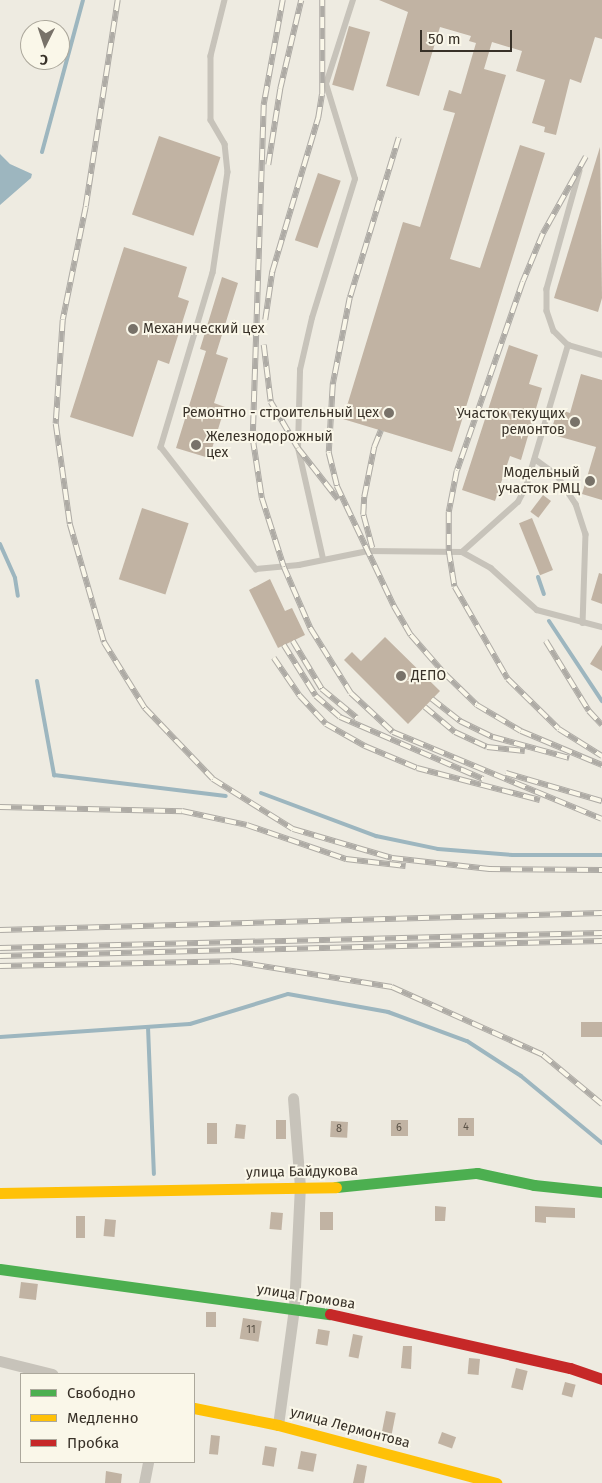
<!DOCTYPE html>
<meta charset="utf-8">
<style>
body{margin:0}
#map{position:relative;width:602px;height:1483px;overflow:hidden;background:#eeebe1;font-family:"Fira Sans",sans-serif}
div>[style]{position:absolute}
.water>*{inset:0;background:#9db6bf}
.stream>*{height:4px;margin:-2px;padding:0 2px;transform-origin:2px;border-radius:2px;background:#9db6bf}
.building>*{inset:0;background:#c1b3a3;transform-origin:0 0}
.lane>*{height:5.5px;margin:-2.75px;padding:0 2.75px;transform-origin:2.75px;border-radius:2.75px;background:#c7c3ba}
.street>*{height:11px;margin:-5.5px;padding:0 5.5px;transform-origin:5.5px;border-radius:5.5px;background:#c7c3ba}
.fast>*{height:11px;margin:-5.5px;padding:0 5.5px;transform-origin:5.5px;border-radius:5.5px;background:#4caf50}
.slow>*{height:11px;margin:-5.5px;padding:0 5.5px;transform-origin:5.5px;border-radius:5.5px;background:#ffc107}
.jam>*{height:11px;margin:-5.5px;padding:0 5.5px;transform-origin:5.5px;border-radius:5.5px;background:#c62828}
.rail>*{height:5.5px;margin-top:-2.75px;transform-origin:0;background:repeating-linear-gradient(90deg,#faf7e9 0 11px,#aeaba5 0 22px);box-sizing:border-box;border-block:1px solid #aeaba5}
.dots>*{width:14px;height:14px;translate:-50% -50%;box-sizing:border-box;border:2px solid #faf7e9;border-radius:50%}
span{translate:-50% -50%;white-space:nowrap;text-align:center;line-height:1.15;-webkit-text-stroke:4px #faf7e9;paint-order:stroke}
.number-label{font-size:11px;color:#5a5247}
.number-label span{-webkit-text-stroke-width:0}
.poi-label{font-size:14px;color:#383128}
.left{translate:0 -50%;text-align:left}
.right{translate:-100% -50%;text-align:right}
.street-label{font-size:14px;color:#383128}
.legend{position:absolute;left:20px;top:1373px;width:175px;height:90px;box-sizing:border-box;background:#faf7e9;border:1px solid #aca89c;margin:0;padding:6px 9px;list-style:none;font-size:15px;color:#383128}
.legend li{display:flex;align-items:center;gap:10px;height:25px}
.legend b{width:25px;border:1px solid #aca89c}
.north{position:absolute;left:20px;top:20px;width:50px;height:50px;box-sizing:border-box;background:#faf7e9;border:1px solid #aca89c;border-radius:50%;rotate:184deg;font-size:14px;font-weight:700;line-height:20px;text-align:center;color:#383128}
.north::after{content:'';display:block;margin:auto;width:18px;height:22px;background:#787269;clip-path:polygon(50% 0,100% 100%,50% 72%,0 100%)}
.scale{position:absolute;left:420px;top:30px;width:92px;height:22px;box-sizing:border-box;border:2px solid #383128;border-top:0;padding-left:6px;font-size:15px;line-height:18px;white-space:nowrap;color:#383128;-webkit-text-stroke:4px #faf7e9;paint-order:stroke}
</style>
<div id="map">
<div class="water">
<div style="clip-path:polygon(0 154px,10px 164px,32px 174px,31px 178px,0 205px)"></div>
</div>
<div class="stream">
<div style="left:42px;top:152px;width:157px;rotate:-74.9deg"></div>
<div style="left:0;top:544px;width:37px;rotate:66deg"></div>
<div style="left:15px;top:578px;width:18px;rotate:81deg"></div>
<div style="left:538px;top:577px;width:18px;rotate:71deg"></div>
<div style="left:549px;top:621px;width:96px;rotate:56.5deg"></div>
<div style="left:37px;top:681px;width:96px;rotate:79.7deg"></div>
<div style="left:54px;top:775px;width:173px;rotate:7deg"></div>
<div style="left:261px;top:793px;width:123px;rotate:20.5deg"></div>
<div style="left:376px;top:836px;width:63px;rotate:11.8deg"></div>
<div style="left:438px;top:849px;width:75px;rotate:4.6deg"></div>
<div style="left:513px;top:855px;width:89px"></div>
<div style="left:148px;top:1027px;width:147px;rotate:87.7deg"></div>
<div style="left:0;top:1037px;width:190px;rotate:-3.9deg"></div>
<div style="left:190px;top:1024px;width:102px;rotate:-17deg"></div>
<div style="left:288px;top:994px;width:102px;rotate:10.2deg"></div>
<div style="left:388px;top:1012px;width:84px;rotate:20.2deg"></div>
<div style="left:467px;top:1041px;width:64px;rotate:32.9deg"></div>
<div style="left:521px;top:1076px;width:105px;rotate:39.6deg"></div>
</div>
<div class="building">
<div style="clip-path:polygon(379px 0,602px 0,602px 39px,595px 37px,581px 83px,570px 79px,556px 135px,544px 132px,545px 127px,532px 123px,545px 80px,516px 71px,522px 51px,492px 42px,484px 69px,506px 75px,450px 259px,480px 268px,520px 145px,545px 153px,452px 452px,343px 419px,403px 222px,420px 227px,455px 113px,443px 110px,449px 90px,461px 94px,476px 43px,469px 41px,471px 36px,440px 27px,419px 96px,386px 86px,408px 12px)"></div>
<div style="left:349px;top:26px;width:22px;height:61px;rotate:16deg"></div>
<div style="left:159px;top:136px;width:65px;height:83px;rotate:19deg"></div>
<div style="clip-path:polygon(600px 147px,602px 298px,598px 312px,554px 298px)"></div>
<div style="left:318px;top:173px;width:24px;height:71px;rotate:19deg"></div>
<div style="clip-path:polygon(124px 247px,187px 267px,178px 297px,189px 301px,169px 364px,158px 360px,133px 437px,70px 417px)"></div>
<div style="clip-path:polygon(222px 277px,238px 283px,216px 354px,228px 358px,214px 403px,225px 407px,209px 458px,176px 448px,206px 351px,200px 349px)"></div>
<div style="clip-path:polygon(509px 345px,538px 355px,529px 384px,542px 388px,521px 460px,510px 456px,495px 501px,462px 490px)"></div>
<div style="clip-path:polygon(581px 374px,602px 380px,602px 500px,582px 494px,596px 447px,550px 434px,558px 409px,570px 413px)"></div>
<div style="left:543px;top:495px;width:10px;height:21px;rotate:37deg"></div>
<div style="left:142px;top:508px;width:49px;height:75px;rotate:18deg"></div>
<div style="left:532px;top:518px;width:56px;height:14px;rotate:68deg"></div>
<div style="clip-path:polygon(599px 573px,602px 574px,602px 604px,591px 600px)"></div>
<div style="clip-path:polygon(270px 579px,285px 611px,292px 608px,305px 635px,278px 648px,249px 590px)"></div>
<div style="clip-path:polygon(385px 637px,440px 691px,408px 724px,344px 660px,352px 652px,361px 661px)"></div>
<div style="clip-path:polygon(602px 645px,602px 671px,590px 664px)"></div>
<div style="left:602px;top:1022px;width:15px;height:21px;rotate:90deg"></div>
<div style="left:458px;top:1118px;width:16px;height:18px"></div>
<div style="left:276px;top:1120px;width:10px;height:19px"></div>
<div style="left:391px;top:1120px;width:17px;height:16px"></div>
<div style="left:331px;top:1121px;width:17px;height:16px;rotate:3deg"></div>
<div style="left:207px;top:1123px;width:10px;height:21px"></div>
<div style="left:236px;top:1124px;width:10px;height:14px;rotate:6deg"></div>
<div style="clip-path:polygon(435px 1206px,446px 1207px,445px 1221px,435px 1221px)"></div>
<div style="clip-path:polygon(535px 1206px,575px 1208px,575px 1218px,546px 1217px,546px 1223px,535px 1222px)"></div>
<div style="left:271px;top:1212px;width:12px;height:17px;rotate:5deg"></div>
<div style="left:320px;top:1212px;width:13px;height:18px"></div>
<div style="left:76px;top:1216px;width:9px;height:22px"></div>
<div style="left:105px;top:1219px;width:11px;height:17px;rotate:5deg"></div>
<div style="left:21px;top:1282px;width:17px;height:16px;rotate:7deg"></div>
<div style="left:206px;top:1312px;width:10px;height:15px"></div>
<div style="left:243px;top:1318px;width:19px;height:21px;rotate:9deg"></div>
<div style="left:318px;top:1329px;width:12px;height:15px;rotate:9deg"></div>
<div style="left:353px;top:1334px;width:10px;height:23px;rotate:11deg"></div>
<div style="clip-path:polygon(403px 1346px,412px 1346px,411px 1369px,401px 1368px)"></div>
<div style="left:469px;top:1358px;width:11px;height:16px;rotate:5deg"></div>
<div style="left:516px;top:1368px;width:12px;height:20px;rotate:14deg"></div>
<div style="left:565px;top:1382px;width:11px;height:13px;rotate:15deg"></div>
<div style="left:386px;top:1411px;width:10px;height:23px;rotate:11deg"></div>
<div style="left:442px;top:1432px;width:15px;height:12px;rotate:20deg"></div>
<div style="left:211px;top:1435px;width:9px;height:19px;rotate:6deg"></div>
<div style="left:265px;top:1446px;width:12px;height:19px;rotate:9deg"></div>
<div style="left:301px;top:1451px;width:16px;height:18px;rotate:11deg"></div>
<div style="clip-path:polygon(357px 1464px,367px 1466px,364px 1483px,353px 1483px)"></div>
<div style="clip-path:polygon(106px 1471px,122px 1474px,121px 1483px,105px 1483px)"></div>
</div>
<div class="lane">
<div style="left:225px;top:0;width:58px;rotate:104deg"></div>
<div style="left:211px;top:56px;width:64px;rotate:90deg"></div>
<div style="left:211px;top:120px;width:28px;rotate:60deg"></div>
<div style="left:225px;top:144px;width:28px;rotate:84deg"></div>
<div style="left:228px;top:172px;width:102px;rotate:98.4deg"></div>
<div style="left:213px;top:273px;width:182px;rotate:106.6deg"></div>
<div style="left:161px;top:447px;width:155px;rotate:52.1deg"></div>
<div style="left:256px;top:569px;width:43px;rotate:-5.3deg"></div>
<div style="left:299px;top:565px;width:70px;rotate:-11.5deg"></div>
<div style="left:368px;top:551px;width:94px;rotate:0.6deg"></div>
<div style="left:462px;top:552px;width:33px;rotate:29deg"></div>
<div style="left:491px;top:568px;width:62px;rotate:42.4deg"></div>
<div style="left:537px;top:610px;width:67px;rotate:14.7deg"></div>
<div style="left:580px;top:171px;width:123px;rotate:105.6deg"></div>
<div style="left:547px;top:289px;width:22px;rotate:90deg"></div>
<div style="left:547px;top:311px;width:21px;rotate:71deg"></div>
<div style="left:554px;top:331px;width:20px;rotate:45deg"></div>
<div style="left:568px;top:345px;width:35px;rotate:16deg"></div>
<div style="left:535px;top:459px;width:27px;rotate:36deg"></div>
<div style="left:557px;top:475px;width:35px;rotate:57deg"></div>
<div style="left:576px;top:504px;width:32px;rotate:72deg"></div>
<div style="left:586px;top:534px;width:89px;rotate:91.9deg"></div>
<div style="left:462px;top:552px;width:75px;rotate:-41.8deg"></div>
<div style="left:518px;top:502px;width:17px;rotate:-62deg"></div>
<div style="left:526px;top:487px;width:148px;rotate:-73.5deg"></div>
<div style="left:323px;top:559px;width:114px;rotate:-102.7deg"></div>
<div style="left:298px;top:448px;width:78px;rotate:-88.5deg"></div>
<div style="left:300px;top:370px;width:53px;rotate:-77deg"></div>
<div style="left:312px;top:318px;width:145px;rotate:-72.8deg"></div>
<div style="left:355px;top:179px;width:99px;rotate:-107deg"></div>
<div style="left:326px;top:84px;width:88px;rotate:-72.2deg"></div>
</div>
<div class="street">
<div style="left:0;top:1361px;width:54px;rotate:14deg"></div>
<div style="left:278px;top:1425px;width:118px;rotate:-82.2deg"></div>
<div style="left:294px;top:1308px;width:121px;rotate:-87.2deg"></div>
<div style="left:300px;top:1187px;width:89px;rotate:-94.5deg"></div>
<div style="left:144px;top:1483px;width:21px;rotate:-79deg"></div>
</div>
<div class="fast">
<div style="left:336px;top:1187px;width:142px;rotate:-5.7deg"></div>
<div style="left:477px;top:1173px;width:58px;rotate:11.9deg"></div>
<div style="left:534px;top:1185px;width:68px;rotate:5.9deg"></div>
<div style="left:0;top:1269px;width:333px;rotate:7.8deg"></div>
</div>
<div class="slow">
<div style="left:0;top:1193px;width:336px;rotate:-1deg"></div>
<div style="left:194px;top:1408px;width:86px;rotate:11.4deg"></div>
<div style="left:278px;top:1425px;width:226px;rotate:14.9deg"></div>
</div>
<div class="jam">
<div style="left:330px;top:1314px;width:246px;rotate:12.7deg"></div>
<div style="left:570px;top:1368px;width:34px;rotate:19deg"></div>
</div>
<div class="rail">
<div style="left:118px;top:0;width:209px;rotate:98.8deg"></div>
<div style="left:86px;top:207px;width:115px;rotate:101.5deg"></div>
<div style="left:63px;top:320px;width:104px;rotate:93.9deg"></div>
<div style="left:56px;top:424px;width:101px;rotate:82deg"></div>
<div style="left:70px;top:524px;width:123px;rotate:73.9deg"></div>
<div style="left:104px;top:642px;width:78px;rotate:58.2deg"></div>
<div style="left:145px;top:708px;width:98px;rotate:46.2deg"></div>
<div style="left:213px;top:779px;width:94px;rotate:32deg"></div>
<div style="left:293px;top:829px;width:103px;rotate:16.3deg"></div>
<div style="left:392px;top:858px;width:98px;rotate:6.5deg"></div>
<div style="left:489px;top:869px;width:113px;rotate:0.5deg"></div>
<div style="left:283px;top:0;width:107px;rotate:100.3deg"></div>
<div style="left:264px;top:105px;width:334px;rotate:91.9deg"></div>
<div style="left:253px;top:439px;width:60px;rotate:81.3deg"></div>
<div style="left:262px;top:498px;width:72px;rotate:72.3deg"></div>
<div style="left:284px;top:567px;width:68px;rotate:66.5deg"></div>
<div style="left:311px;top:629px;width:75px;rotate:58deg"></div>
<div style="left:351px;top:693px;width:57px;rotate:42.9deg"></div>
<div style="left:393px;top:732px;width:226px;rotate:22.6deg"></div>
<div style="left:399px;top:138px;width:167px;rotate:107deg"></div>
<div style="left:350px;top:298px;width:89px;rotate:101.1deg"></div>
<div style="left:333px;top:385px;width:68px;rotate:93.4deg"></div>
<div style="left:329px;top:453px;width:34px;rotate:76deg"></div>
<div style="left:337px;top:486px;width:133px;rotate:64.6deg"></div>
<div style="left:394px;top:606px;width:34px;rotate:60deg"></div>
<div style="left:411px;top:635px;width:50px;rotate:49deg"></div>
<div style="left:444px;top:673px;width:46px;rotate:44.1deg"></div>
<div style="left:477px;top:705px;width:51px;rotate:30.6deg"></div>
<div style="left:521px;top:731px;width:88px;rotate:22.8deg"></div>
<div style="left:586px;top:157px;width:88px;rotate:119.2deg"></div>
<div style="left:543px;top:234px;width:52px;rotate:112.6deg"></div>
<div style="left:523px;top:282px;width:200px;rotate:109.2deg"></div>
<div style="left:457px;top:471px;width:42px;rotate:101deg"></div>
<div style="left:449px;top:512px;width:39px;rotate:90deg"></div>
<div style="left:449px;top:551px;width:36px;rotate:81deg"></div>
<div style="left:455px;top:587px;width:106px;rotate:60.1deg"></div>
<div style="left:508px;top:679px;width:71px;rotate:44.4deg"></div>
<div style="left:559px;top:729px;width:51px;rotate:32.1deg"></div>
<div style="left:268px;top:165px;width:77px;rotate:-81deg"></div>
<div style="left:280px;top:89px;width:91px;rotate:-76.7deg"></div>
<div style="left:265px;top:320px;width:49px;rotate:-81.7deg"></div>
<div style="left:272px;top:272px;width:161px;rotate:-73.4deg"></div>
<div style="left:318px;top:118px;width:24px;rotate:-81deg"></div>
<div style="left:322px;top:94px;width:94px;rotate:-90deg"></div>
<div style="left:264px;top:345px;width:57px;rotate:83deg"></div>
<div style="left:271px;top:402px;width:53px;rotate:59.6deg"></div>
<div style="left:298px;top:448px;width:65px;rotate:51.9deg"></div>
<div style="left:372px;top:548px;width:34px;rotate:-105deg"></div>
<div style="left:363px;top:515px;width:18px;rotate:-87deg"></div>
<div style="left:364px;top:497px;width:51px;rotate:-78.7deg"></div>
<div style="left:374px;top:447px;width:18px;rotate:-68deg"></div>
<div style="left:293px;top:641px;width:56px;rotate:58.9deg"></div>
<div style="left:322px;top:689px;width:45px;rotate:39.6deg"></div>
<div style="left:546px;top:641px;width:82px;rotate:58.4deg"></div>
<div style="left:589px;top:711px;width:19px;rotate:47deg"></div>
<div style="left:284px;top:645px;width:60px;rotate:57.9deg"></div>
<div style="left:316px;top:696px;width:32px;rotate:41deg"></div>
<div style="left:340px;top:717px;width:156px;rotate:23.4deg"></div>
<div style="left:274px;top:658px;width:46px;rotate:55.6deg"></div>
<div style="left:300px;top:696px;width:38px;rotate:47deg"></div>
<div style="left:326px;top:724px;width:45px;rotate:29.4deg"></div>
<div style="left:365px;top:746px;width:56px;rotate:22.9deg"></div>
<div style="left:417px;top:768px;width:127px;rotate:14.6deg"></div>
<div style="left:432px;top:699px;width:36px;rotate:38deg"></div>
<div style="left:460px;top:721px;width:37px;rotate:26deg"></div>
<div style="left:493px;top:737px;width:79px;rotate:15.4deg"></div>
<div style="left:425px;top:707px;width:39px;rotate:40deg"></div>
<div style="left:455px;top:732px;width:35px;rotate:25deg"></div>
<div style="left:487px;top:747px;width:38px;rotate:6deg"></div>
<div style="left:506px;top:773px;width:100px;rotate:16.3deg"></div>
<div style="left:0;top:807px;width:182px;rotate:1.3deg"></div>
<div style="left:182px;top:811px;width:66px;rotate:12.2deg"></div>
<div style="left:247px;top:825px;width:105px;rotate:19deg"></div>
<div style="left:346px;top:859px;width:60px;rotate:6.7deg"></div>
<div style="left:0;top:930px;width:602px;rotate:-1.62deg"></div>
<div style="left:0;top:948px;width:602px;rotate:-1.43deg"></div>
<div style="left:0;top:956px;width:602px;rotate:-1.43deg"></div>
<div style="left:0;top:966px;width:231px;rotate:-1.2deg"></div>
<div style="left:231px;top:961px;width:163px;rotate:9.2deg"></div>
<div style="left:392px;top:987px;width:166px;rotate:24.2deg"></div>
<div style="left:543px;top:1055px;width:77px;rotate:39.7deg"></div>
</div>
<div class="dots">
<div style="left:133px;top:329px;background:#787269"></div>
<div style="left:389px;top:413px;background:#787269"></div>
<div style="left:575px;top:422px;background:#787269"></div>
<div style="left:196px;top:445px;background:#787269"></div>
<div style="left:590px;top:481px;background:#787269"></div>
<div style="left:401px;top:676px;background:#787269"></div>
</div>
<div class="number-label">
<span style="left:466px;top:1127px">4</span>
<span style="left:399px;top:1128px">6</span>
<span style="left:339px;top:1129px">8</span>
<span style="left:251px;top:1330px">11</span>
</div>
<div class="poi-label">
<span class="left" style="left:143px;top:329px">Механический цех</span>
<span class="right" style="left:379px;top:413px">Ремонтно - строительный цех</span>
<span class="right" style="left:565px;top:422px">Участок текущих<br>ремонтов</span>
<span class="left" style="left:206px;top:445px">Железнодорожный<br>цех</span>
<span class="right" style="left:580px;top:481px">Модельный<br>участок РМЦ</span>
<span class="left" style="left:411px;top:676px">ДЕПО</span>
</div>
<div class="street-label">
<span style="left:302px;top:1172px;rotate:-1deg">улица Байдукова</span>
<span style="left:306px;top:1297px;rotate:9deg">улица Громова</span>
<span style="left:350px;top:1428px;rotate:15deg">улица Лермонтова</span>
</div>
<ul class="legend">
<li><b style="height:6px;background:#4caf50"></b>Свободно</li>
<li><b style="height:6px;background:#ffc107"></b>Медленно</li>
<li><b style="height:6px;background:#c62828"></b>Пробка</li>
</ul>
<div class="north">С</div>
<div class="scale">50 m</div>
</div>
